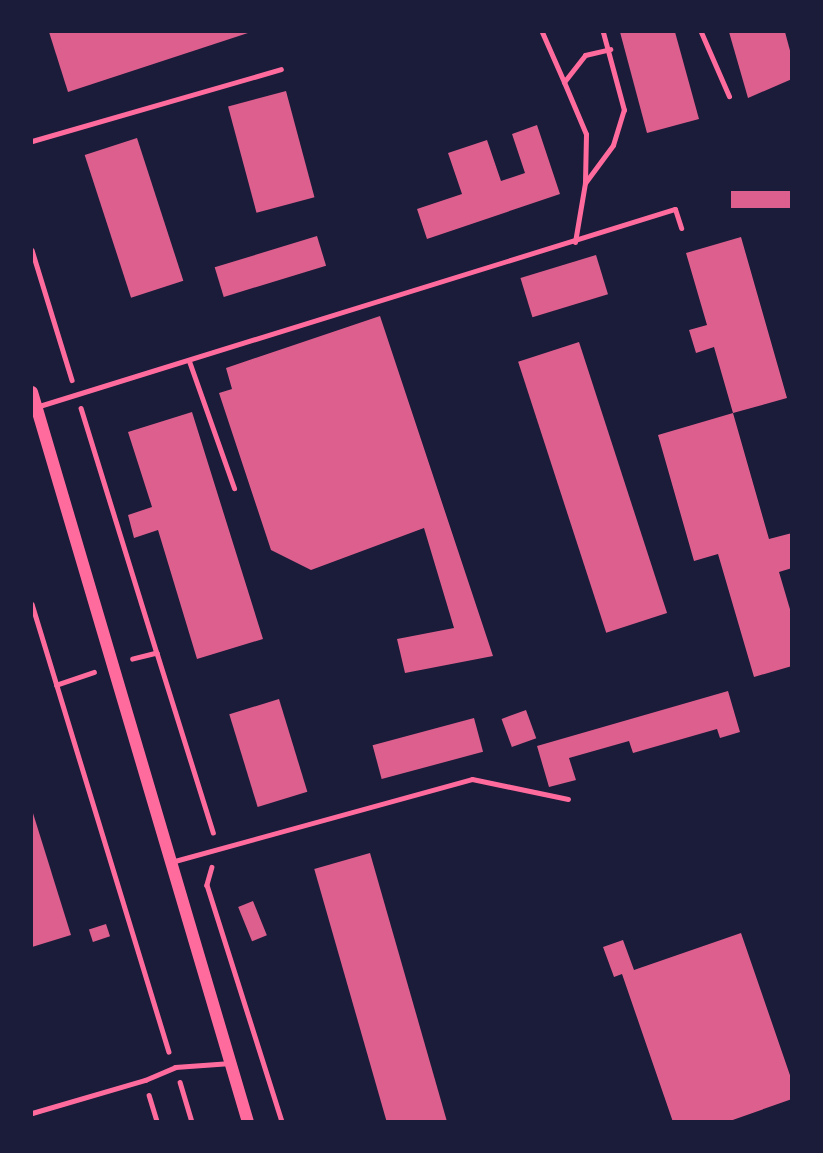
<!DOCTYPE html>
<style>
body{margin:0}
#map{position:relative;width:823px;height:1153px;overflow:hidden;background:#1b1b3a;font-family:Montserrat,sans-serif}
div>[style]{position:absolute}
.building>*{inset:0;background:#dd5f8e;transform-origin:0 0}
.path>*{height:4.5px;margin:-2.25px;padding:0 2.25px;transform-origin:2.25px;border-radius:2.25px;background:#ff6b9d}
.service>*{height:5px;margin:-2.5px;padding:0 2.5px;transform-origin:2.5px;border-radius:2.5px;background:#ff6b9d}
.tertiary>*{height:12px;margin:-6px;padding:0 6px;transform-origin:6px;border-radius:6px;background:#ff6b9d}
span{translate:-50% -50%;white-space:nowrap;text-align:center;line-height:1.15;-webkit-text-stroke:5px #1b1b3a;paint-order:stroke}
.frame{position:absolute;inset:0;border:33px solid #1b1b3a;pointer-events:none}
</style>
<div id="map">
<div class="building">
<div style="clip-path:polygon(49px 32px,251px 32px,68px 92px)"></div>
<div style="clip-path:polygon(620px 32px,675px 32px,699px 119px,647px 133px)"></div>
<div style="clip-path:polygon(729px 32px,785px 32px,792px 58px,792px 79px,748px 98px)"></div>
<div style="left:286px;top:91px;width:110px;height:60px;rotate:75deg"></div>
<div style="clip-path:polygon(537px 125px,560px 194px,427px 239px,417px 209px,462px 194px,448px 153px,487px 140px,501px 181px,525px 173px,512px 134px)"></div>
<div style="left:137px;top:138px;width:150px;height:55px;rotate:72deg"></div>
<div style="left:792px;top:191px;width:17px;height:61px;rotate:90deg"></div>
<div style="left:317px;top:236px;width:31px;height:107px;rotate:73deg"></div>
<div style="clip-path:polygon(741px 237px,787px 398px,733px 413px,714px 347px,696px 353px,689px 330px,707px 325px,686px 253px)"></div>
<div style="left:596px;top:255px;width:41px;height:79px;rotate:73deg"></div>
<div style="clip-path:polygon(380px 316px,493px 656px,405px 673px,397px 639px,454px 628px,424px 528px,311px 570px,271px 550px,219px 393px,232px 389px,226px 368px)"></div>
<div style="left:579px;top:342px;width:285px;height:64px;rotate:72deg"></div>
<div style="clip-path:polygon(192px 412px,263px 639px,197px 659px,158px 530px,134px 538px,128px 515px,152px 507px,128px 432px)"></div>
<div style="clip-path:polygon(733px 413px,769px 539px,792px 533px,792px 568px,779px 572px,792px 616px,792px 666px,754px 677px,718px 554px,694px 561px,658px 435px)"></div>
<div style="clip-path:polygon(728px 691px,740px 732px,720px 738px,717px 729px,633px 753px,629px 741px,569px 758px,576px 780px,549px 787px,537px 746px)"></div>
<div style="left:279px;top:699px;width:97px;height:52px;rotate:73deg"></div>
<div style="left:526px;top:710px;width:30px;height:26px;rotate:70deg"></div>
<div style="left:474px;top:718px;width:35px;height:105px;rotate:75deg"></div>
<div style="clip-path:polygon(32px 810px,71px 935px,32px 947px)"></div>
<div style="left:370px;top:853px;width:280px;height:58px;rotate:74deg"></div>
<div style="left:253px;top:901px;width:37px;height:16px;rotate:68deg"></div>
<div style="left:106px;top:924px;width:13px;height:18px;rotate:72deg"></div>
<div style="clip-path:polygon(741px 933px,792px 1081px,792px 1099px,727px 1122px,673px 1122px,622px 974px,614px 977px,603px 947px,623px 940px,634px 970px)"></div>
</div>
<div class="path">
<div style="left:32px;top:250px;width:136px;rotate:72.9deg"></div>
<div style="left:81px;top:408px;width:257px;rotate:72.8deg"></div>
<div style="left:157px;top:653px;width:25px;rotate:166deg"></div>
<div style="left:32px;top:604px;width:468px;rotate:73deg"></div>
<div style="left:157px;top:653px;width:188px;rotate:72.6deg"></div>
<div style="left:56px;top:685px;width:40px;rotate:-18.9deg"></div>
<div style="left:212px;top:867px;width:19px;rotate:106deg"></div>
<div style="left:207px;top:885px;width:249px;rotate:72.4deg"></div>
<div style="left:180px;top:1082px;width:42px;rotate:73.3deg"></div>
<div style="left:149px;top:1095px;width:28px;rotate:73deg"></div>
</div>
<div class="service">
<div style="left:542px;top:32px;width:55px;rotate:66.3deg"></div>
<div style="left:701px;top:32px;width:70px;rotate:66.4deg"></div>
<div style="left:32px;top:141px;width:259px;rotate:-16.1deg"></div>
<div style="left:585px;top:182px;width:48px;rotate:-88.8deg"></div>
<div style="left:586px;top:134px;width:56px;rotate:-112.9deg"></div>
<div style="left:564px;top:82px;width:34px;rotate:-52deg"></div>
<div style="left:585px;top:55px;width:26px;rotate:-13deg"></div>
<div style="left:575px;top:242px;width:60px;rotate:-80.4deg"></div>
<div style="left:585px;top:183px;width:47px;rotate:-53.6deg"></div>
<div style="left:613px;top:145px;width:37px;rotate:-73deg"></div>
<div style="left:624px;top:110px;width:81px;rotate:-105.1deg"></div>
<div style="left:189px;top:361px;width:135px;rotate:70.5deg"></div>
<div style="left:36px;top:407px;width:669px;rotate:-17.22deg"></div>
<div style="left:675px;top:209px;width:20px;rotate:72deg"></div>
<div style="left:171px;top:862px;width:312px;rotate:-15.4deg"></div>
<div style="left:472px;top:779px;width:98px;rotate:11.8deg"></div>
<div style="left:32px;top:1113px;width:118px;rotate:-16.3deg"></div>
<div style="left:145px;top:1080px;width:33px;rotate:-23deg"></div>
<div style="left:175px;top:1067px;width:56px;rotate:-4.1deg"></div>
</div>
<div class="tertiary">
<div style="left:32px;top:392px;width:761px;rotate:73.52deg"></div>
</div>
<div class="frame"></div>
</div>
